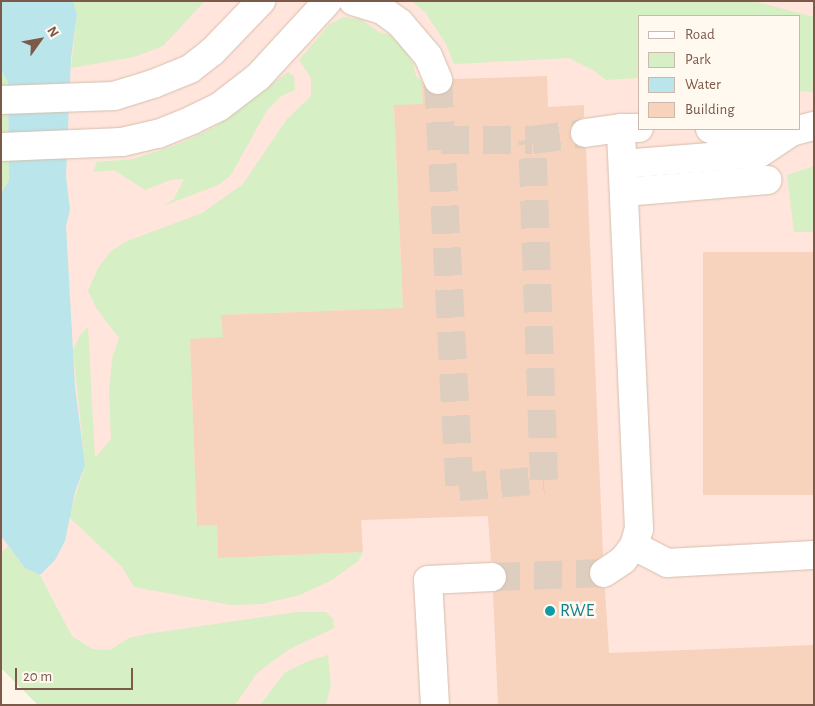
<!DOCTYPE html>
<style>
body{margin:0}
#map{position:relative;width:815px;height:706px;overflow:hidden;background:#fef5e8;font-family:"Alegreya Sans",sans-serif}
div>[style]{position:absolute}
.commercial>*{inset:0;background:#ffe5db}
.green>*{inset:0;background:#d6efc4}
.water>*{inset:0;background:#b9e5eb}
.building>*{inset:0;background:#f7d2bc;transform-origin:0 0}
.minor-tunnel>*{height:28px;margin-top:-14px;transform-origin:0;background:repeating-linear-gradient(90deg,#decec0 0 28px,transparent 0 42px)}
.roads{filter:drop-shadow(0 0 1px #d5beae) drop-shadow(0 0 1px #d5beae)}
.minor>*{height:28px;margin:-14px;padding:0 14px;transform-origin:14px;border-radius:14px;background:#fff}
.dots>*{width:14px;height:14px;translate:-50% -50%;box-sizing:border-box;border:2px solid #fff9f0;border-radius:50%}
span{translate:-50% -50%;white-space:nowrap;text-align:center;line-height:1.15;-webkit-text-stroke:5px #fff9f0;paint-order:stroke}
.culture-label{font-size:18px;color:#0d838f}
.left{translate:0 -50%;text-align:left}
.frame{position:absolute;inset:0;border:2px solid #7c5948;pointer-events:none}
.legend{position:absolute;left:638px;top:15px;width:162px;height:115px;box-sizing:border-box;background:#fff9f0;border:1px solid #cbb9ad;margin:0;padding:6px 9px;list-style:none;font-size:15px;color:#7c5948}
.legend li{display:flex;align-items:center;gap:10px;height:25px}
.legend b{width:25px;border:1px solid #cbb9ad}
.north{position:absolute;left:15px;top:15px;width:50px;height:50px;-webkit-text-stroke:4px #fff9f0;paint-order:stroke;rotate:58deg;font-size:14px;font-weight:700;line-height:20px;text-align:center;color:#7c5948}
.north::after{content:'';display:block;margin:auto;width:18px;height:22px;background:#7c5948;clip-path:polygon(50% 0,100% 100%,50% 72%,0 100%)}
.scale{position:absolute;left:15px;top:668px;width:118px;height:22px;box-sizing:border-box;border:2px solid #7c5948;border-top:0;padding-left:6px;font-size:15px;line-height:18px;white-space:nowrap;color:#7c5948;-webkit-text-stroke:4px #fff9f0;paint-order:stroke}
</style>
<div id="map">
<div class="commercial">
<div style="clip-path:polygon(evenodd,1px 1px,814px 1px,814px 705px,326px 705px,331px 685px,328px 656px,284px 673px,260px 705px,138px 705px,120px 651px,93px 649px,72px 636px,40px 575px,1px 553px,1px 1px,639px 16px,799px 16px,799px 129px,639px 129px,639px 16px)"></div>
</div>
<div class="green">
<div style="clip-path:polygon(73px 1px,205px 1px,163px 46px,134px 57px,71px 68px,77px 14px)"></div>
<div style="clip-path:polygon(411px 1px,753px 1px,814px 17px,814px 92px,799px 91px,799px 16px,639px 16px,639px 78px,606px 80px,593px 70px,569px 58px,454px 64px,446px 44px,425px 12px)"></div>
<div style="clip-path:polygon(343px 17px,360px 19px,379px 32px,390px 35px,404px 49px,413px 63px,416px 76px,422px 81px,423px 104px,394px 106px,404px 335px,349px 310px,222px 315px,223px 337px,190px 342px,197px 526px,217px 525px,218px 558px,363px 552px,358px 561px,332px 580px,300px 595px,261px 604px,231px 605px,134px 587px,122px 567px,69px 517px,85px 465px,73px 350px,80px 335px,88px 327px,95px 458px,111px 439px,109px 392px,112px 359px,119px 338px,97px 309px,88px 291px,98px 268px,110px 252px,125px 242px,202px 213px,243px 184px,287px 119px,311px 96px,311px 78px,299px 60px,329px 25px)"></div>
<div style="clip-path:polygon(1px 70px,8px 82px,9px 180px,1px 194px)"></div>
<div style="clip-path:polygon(288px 72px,294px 76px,295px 90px,281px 96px,267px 110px,231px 175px,218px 185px,163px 206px,174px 199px,184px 179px,170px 180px,145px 190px,114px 170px,93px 172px,97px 162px,133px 159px,176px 145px,215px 127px)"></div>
<div style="clip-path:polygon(814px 166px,814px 232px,794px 232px,787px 175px)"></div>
<div style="clip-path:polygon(8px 546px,25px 568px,40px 575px,72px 636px,93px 649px,110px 650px,129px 638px,147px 634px,297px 612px,326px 612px,333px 619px,334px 628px,288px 650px,257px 673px,235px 705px,38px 705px,1px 668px,1px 553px)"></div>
<div style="clip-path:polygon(328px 655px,331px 685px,326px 705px,260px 705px,284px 673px,308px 661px)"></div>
</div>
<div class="water">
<div style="clip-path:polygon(1px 1px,73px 1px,77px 14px,71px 58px,66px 176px,70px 210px,66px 226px,75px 387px,85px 465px,75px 492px,65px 541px,55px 560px,40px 575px,25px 568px,1px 536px,1px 194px,9px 180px,8px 82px,1px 70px)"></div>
</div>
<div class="building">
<div style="clip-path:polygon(547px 76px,548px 107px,584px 105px,584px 117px,575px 121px,570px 135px,573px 143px,586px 148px,603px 555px,590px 566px,588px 574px,591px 582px,605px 589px,609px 653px,814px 645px,814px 705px,498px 705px,493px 593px,506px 585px,508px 576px,500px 563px,491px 561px,488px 516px,361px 520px,363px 552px,218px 558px,217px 525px,197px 526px,190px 339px,223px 337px,221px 315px,403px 308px,394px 105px,423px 104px,422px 82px,428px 92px,436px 96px,450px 90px,453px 79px)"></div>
<div style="left:814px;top:252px;width:243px;height:111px;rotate:90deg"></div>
</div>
<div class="minor-tunnel">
<div style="left:438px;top:80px;width:408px;rotate:87deg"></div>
<div style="left:459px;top:487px;width:85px;rotate:-4.7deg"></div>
<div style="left:544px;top:480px;width:340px;rotate:-92deg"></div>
<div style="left:532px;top:140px;width:53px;rotate:-7.5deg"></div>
<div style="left:441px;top:140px;width:91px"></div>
<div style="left:492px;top:577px;width:112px;rotate:-2deg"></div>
</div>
<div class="roads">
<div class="minor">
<div style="left:353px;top:1px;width:30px;rotate:17deg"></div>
<div style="left:382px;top:10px;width:22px;rotate:36deg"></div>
<div style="left:400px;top:23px;width:43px;rotate:49.7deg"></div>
<div style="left:428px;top:56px;width:26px;rotate:67deg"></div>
<div style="left:1px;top:100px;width:113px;rotate:-2deg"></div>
<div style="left:114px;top:96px;width:41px;rotate:-17.1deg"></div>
<div style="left:153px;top:84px;width:40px;rotate:-22deg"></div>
<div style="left:190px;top:69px;width:28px;rotate:-38deg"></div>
<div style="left:212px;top:52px;width:71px;rotate:-46.1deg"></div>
<div style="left:710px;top:129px;width:33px;rotate:12deg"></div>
<div style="left:742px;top:136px;width:49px;rotate:-4.7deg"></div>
<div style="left:791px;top:132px;width:24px;rotate:-15deg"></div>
<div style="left:585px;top:133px;width:36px;rotate:-8deg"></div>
<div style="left:1px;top:147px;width:121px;rotate:-2.4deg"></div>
<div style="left:122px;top:142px;width:37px;rotate:-13deg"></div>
<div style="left:158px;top:134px;width:37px;rotate:-22deg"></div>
<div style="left:192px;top:120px;width:30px;rotate:-26deg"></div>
<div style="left:219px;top:107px;width:49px;rotate:-37.6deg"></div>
<div style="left:258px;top:77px;width:103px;rotate:-47.4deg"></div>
<div style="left:623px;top:164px;width:137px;rotate:-4.6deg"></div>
<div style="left:760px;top:153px;width:37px;rotate:-34deg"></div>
<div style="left:624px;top:192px;width:144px;rotate:-4.8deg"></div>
<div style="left:634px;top:546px;width:37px;rotate:27deg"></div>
<div style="left:667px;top:563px;width:147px;rotate:-3.1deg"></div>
<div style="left:604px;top:573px;width:23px;rotate:-34deg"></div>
<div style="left:623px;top:560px;width:18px;rotate:-52deg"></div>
<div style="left:634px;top:546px;width:18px;rotate:-74deg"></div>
<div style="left:639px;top:529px;width:401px;rotate:-92.6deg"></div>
<div style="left:621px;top:128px;width:18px"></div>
<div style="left:435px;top:705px;width:125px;rotate:-93.2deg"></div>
<div style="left:428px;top:580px;width:64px;rotate:-2.7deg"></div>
</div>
</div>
<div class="dots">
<div style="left:550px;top:611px;background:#0f9aa8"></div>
</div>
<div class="culture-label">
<span class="left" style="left:560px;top:611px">RWE</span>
</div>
<div class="frame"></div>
<ul class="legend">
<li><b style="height:6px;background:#fff"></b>Road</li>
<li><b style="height:14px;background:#d6efc4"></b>Park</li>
<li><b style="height:14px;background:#b9e5eb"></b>Water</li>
<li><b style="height:14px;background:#f7d2bc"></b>Building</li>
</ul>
<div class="north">N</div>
<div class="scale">20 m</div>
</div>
